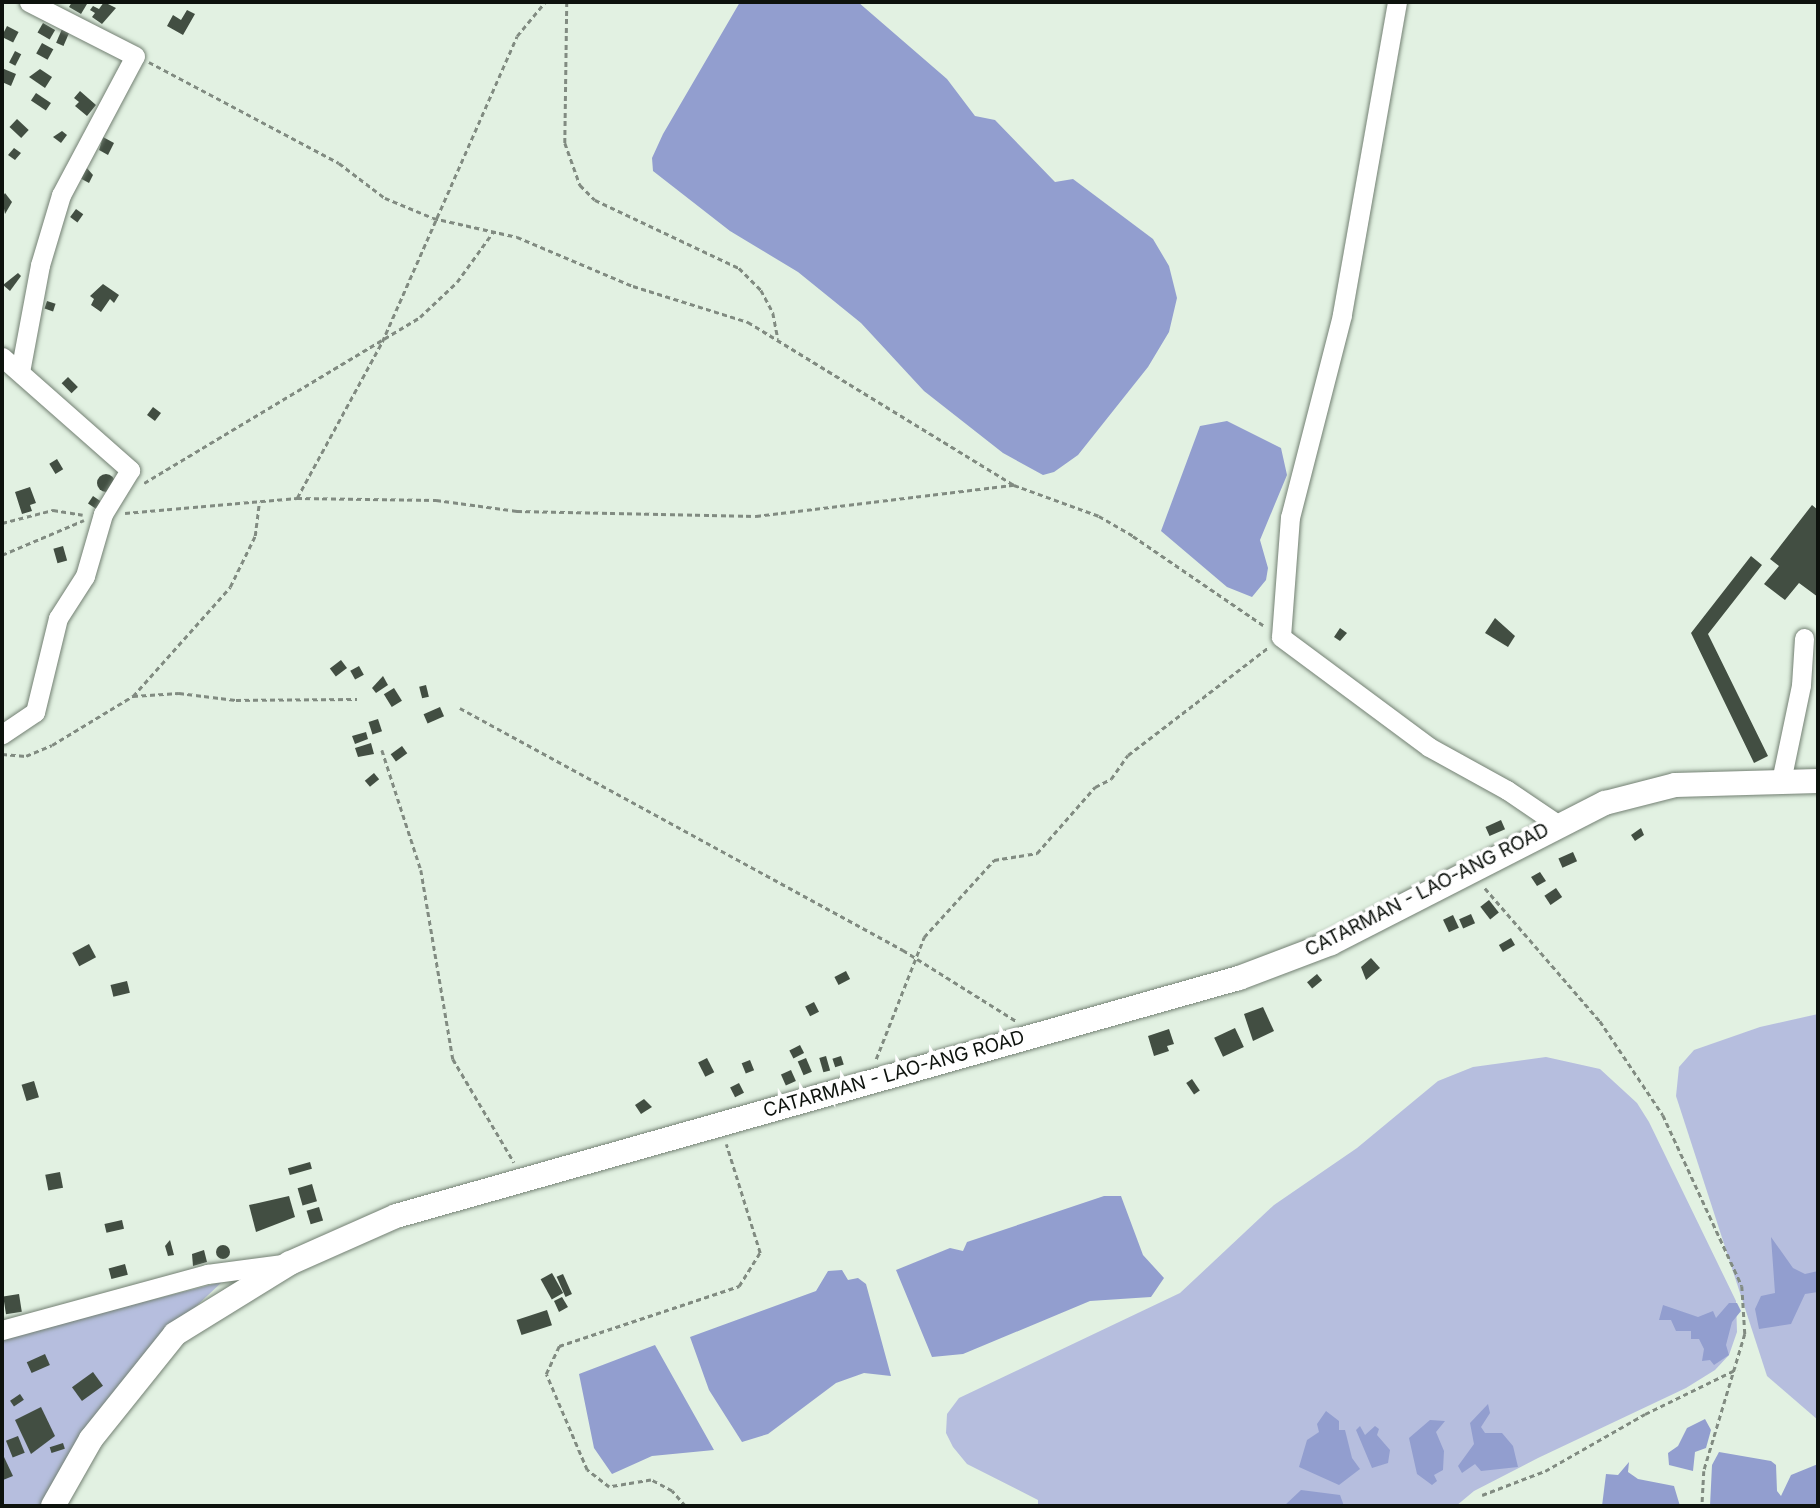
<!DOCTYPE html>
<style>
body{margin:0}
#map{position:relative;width:1820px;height:1508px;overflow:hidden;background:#e2f1e2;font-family:Inter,sans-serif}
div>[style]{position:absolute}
.green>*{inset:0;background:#b6bede}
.water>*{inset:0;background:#929ecf}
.building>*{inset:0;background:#424e42;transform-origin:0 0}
.round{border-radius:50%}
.path>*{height:2.5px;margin-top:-1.25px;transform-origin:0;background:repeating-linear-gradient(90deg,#818b81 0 5px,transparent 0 8.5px)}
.roads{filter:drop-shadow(0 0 2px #738073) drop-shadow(0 0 2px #738073)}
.minor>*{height:19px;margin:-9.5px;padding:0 9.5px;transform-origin:9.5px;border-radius:9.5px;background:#fff}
.major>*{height:24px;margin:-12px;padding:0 12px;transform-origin:12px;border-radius:12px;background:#fff}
span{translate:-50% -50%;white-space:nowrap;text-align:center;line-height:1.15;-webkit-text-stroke:7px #fff;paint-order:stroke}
.street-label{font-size:19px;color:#0d120d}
.frame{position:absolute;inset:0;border:4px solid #0d120d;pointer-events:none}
</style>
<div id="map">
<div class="green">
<div style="clip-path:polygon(1818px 1014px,1818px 1420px,1767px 1376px,1676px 1096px,1679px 1067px,1694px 1050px,1760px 1027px)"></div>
<div style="clip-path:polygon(1546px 1057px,1600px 1069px,1637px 1103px,1649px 1122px,1736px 1301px,1737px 1332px,1729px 1355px,1715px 1370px,1686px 1388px,1538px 1458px,1474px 1491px,1456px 1506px,1038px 1506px,1038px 1500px,967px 1464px,953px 1447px,946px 1433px,947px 1414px,959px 1398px,1180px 1293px,1274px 1205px,1357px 1148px,1438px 1081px,1473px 1067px)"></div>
<div style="clip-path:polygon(222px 1282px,159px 1341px,43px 1506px,2px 1506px,2px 1338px)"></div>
</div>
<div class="water">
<div style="clip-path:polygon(740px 2px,858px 2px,947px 79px,975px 116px,995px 120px,1055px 182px,1073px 179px,1153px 239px,1169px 266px,1177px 298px,1169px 332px,1148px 367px,1078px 455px,1054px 472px,1043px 475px,1003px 453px,924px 391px,861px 323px,798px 272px,730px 231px,653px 171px,652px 158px,663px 134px)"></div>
<div style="clip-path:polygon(1227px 421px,1281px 448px,1287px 475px,1260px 540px,1268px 568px,1266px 580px,1252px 597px,1227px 587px,1161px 531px,1200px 426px)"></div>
<div style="clip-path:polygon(1104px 1196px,1121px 1196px,1143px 1255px,1164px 1278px,1151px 1297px,1090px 1301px,963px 1354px,932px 1357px,896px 1270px,950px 1248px,963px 1251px,967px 1242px)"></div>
<div style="clip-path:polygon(1771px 1237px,1793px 1268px,1805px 1274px,1818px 1271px,1818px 1292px,1805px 1294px,1791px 1324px,1759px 1329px,1755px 1309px,1761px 1296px,1775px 1293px)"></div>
<div style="clip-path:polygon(842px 1270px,848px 1280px,858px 1278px,866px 1284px,891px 1376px,864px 1373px,836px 1383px,768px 1434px,742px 1442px,709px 1390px,690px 1337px,816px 1291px,828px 1271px)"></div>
<div style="clip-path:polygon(1729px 1303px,1737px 1303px,1741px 1311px,1732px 1322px,1726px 1345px,1729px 1355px,1714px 1365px,1710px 1360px,1702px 1361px,1704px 1349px,1699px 1339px,1691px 1339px,1691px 1331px,1676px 1331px,1671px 1320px,1659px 1320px,1663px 1305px,1698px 1317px,1713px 1311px,1716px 1318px)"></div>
<div style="clip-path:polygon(655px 1345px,714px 1450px,652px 1456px,612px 1474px,594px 1448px,579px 1374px)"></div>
<div style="clip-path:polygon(1488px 1404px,1490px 1413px,1481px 1427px,1485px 1433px,1502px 1433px,1513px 1446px,1518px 1467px,1481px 1471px,1475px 1464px,1462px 1473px,1458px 1466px,1474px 1444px,1470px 1423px)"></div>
<div style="clip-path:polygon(1326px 1411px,1339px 1421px,1339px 1430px,1345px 1430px,1352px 1458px,1360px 1469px,1339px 1485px,1299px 1467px,1307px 1440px,1319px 1432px,1317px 1424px)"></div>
<div style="clip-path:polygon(1705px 1419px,1711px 1430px,1706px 1448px,1695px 1452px,1693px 1471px,1669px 1465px,1668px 1453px,1678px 1446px,1687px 1428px)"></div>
<div style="clip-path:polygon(1430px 1420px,1445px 1421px,1436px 1432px,1444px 1451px,1443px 1470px,1434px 1475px,1437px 1481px,1432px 1485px,1417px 1474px,1409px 1438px)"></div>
<div style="clip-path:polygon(1360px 1426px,1365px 1435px,1375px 1426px,1379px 1429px,1377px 1435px,1390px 1450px,1388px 1463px,1372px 1468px,1356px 1430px)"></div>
<div style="clip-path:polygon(1719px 1452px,1771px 1461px,1776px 1465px,1777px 1491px,1781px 1496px,1791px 1475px,1818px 1464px,1818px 1506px,1710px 1506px,1712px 1465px)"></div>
<div style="clip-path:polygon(1629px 1462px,1628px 1472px,1638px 1479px,1674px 1486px,1680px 1506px,1602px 1506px,1606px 1474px,1618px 1475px)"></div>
<div style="clip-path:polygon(1301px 1490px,1340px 1495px,1344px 1506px,1284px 1506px)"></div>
</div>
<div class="building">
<div style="clip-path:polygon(72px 2px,87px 4px,81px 14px,69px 7px)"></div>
<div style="clip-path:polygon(104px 2px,116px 8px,102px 24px,92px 17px,95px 13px,90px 10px,93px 6px,99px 9px)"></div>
<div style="clip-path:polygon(187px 10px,195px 14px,183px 35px,167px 26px,173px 15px,181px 20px)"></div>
<div style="left:43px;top:23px;width:14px;height:11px;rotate:30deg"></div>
<div style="left:7px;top:26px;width:13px;height:12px;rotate:27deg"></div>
<div style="left:62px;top:29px;width:8px;height:15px;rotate:23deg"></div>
<div style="left:42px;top:43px;width:13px;height:12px;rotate:29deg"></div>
<div style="left:15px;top:51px;width:7px;height:13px;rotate:27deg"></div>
<div style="clip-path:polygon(4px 69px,16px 74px,11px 86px,2px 82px)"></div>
<div style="clip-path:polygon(40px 69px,52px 77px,45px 88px,29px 77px)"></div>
<div style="clip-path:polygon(80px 91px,96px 105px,87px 116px,75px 106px,79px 102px,74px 98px)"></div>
<div style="left:36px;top:93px;width:18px;height:9px;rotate:34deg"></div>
<div style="left:17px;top:119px;width:16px;height:11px;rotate:43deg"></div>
<div style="clip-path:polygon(62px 131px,67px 135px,61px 143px,53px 137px)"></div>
<div style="clip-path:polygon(103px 137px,114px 143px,108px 155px,99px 150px)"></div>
<div style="clip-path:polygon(14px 148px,21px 153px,15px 160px,8px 155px)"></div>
<div style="clip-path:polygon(86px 167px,93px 175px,89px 183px,78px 177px)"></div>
<div style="clip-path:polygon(5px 193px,12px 202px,5px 214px,2px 198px)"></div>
<div style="left:76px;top:209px;width:9px;height:10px;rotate:36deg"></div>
<div style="clip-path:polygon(18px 273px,21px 276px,10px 291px,3px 285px)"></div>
<div style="clip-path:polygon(103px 284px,119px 295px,114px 303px,110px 299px,101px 312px,91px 305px,94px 299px,90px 296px)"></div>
<div style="left:47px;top:301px;width:9px;height:8px;rotate:18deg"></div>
<div style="left:68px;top:377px;width:14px;height:9px;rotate:45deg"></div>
<div style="left:153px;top:407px;width:10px;height:10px;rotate:37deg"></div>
<div style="left:57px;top:459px;width:12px;height:9px;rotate:59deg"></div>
<div class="round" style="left:97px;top:474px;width:18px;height:18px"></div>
<div style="clip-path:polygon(30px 487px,36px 503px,30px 505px,32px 511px,22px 514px,15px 492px)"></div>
<div style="left:93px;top:496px;width:11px;height:9px;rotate:34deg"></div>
<div style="clip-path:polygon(1812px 505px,1818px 510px,1818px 597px,1799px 583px,1785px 600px,1764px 584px,1779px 566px,1770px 559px)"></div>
<div style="left:63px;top:546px;width:15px;height:10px;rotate:74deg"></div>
<div style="clip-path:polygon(1751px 556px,1762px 565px,1708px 634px,1768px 756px,1754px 763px,1691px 633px)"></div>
<div style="clip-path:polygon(1495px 618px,1515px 636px,1508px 647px,1485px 633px)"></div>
<div style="clip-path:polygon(1340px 628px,1347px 633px,1340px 641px,1334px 637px)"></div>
<div style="left:341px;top:660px;width:10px;height:14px;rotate:53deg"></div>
<div style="left:359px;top:666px;width:10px;height:10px;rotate:61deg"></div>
<div style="clip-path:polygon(383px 676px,388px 685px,376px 693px,372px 688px)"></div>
<div style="left:426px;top:685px;width:12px;height:7px;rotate:76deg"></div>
<div style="left:394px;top:688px;width:15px;height:12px;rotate:58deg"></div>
<div style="left:440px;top:707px;width:10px;height:18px;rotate:66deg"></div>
<div style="left:378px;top:719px;width:13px;height:10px;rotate:72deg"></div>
<div style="clip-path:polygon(366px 732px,368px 739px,355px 744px,352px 736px)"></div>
<div style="clip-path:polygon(371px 743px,374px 754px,358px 757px,355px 748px)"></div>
<div style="left:402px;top:746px;width:9px;height:14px;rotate:54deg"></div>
<div style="left:374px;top:773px;width:8px;height:12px;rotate:50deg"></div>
<div style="left:1501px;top:820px;width:10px;height:17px;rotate:66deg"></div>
<div style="clip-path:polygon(1641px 828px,1644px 835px,1635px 841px,1631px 835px)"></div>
<div style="left:1573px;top:852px;width:10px;height:16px;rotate:66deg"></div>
<div style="clip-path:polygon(1540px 872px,1546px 881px,1537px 886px,1531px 877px)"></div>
<div style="left:1556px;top:888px;width:11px;height:14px;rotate:56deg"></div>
<div style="left:1489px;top:900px;width:16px;height:11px;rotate:52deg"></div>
<div style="left:1471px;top:914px;width:10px;height:13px;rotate:66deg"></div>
<div style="left:1453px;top:915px;width:14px;height:11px;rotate:65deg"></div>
<div style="left:1511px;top:938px;width:8px;height:14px;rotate:60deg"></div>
<div style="left:89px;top:944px;width:15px;height:19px;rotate:62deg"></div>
<div style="clip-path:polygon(1371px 958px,1380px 968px,1366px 980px,1361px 967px)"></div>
<div style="left:846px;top:971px;width:9px;height:13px;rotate:63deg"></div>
<div style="left:1317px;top:974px;width:8px;height:13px;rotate:50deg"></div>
<div style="left:127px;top:981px;width:12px;height:17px;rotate:76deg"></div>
<div style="left:814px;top:1002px;width:11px;height:10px;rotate:63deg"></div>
<div style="clip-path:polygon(1263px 1007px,1274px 1031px,1253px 1041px,1244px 1014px)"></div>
<div style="left:1235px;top:1028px;width:21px;height:23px;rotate:65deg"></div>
<div style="clip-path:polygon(1169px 1029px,1174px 1044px,1167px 1046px,1169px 1051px,1154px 1056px,1148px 1036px)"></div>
<div style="left:800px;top:1045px;width:9px;height:12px;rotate:63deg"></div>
<div style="left:826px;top:1056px;width:15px;height:7px;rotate:74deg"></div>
<div style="left:841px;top:1056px;width:9px;height:9px;rotate:72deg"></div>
<div style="left:707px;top:1058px;width:16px;height:10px;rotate:63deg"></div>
<div style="left:806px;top:1058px;width:15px;height:9px;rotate:67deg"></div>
<div style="left:750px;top:1060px;width:11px;height:9px;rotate:68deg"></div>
<div style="left:791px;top:1070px;width:12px;height:11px;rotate:66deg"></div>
<div style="left:1192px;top:1079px;width:14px;height:7px;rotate:56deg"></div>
<div style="left:34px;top:1081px;width:17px;height:13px;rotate:73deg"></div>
<div style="left:739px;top:1083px;width:11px;height:10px;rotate:63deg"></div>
<div style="clip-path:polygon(644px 1099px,652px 1107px,641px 1114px,635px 1105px)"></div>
<div style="left:310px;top:1162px;width:7px;height:23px;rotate:74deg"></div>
<div style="left:60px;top:1172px;width:16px;height:15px;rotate:79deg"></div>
<div style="left:312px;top:1184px;width:18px;height:15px;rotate:74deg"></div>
<div style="clip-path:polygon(289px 1196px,295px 1217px,256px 1232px,249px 1205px)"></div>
<div style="left:319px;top:1207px;width:14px;height:13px;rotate:73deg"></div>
<div style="left:122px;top:1220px;width:9px;height:18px;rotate:77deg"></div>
<div style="clip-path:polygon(170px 1240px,174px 1255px,168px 1256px,165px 1246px)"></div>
<div class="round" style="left:216px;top:1245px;width:14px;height:14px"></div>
<div style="clip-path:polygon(204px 1250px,207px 1262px,193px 1266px,192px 1254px)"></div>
<div style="left:125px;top:1264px;width:11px;height:17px;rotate:75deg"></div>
<div style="left:552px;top:1273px;width:23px;height:13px;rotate:61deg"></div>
<div style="left:563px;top:1274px;width:22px;height:7px;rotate:66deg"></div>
<div style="left:19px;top:1294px;width:18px;height:16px;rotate:81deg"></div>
<div style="clip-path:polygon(562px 1297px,568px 1307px,559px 1312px,554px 1301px)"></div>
<div style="left:547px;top:1310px;width:16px;height:32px;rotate:72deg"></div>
<div style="left:45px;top:1354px;width:12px;height:20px;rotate:66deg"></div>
<div style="left:93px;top:1372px;width:17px;height:26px;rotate:54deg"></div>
<div style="left:20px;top:1394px;width:7px;height:12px;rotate:56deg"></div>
<div style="clip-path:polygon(41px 1407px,55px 1436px,31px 1454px,15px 1420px)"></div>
<div style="left:18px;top:1436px;width:18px;height:13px;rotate:68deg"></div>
<div style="left:63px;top:1443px;width:6px;height:14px;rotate:72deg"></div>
<div style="clip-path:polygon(4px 1457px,13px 1476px,3px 1480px,2px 1458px)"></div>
</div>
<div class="path">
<div style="left:567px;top:2px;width:141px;rotate:90.8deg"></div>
<div style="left:565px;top:143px;width:45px;rotate:70.3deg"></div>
<div style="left:580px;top:185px;width:21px;rotate:45deg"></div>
<div style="left:595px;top:200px;width:159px;rotate:25.3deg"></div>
<div style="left:739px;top:268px;width:31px;rotate:45deg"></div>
<div style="left:761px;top:290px;width:26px;rotate:62deg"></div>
<div style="left:773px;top:313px;width:26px;rotate:79deg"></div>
<div style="left:149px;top:62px;width:215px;rotate:28deg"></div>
<div style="left:339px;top:163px;width:58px;rotate:37.3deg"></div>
<div style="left:385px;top:198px;width:52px;rotate:22.6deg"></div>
<div style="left:433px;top:218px;width:86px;rotate:12.7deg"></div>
<div style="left:517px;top:237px;width:126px;rotate:22.9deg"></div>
<div style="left:633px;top:286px;width:121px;rotate:17.4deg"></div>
<div style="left:748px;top:322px;width:312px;rotate:31.5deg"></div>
<div style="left:1014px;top:485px;width:90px;rotate:20deg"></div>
<div style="left:1099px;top:516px;width:39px;rotate:30deg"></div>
<div style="left:1133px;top:536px;width:158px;rotate:34.4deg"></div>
<div style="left:144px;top:483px;width:322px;rotate:-31deg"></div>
<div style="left:420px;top:317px;width:51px;rotate:-43.4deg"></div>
<div style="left:457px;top:282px;width:62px;rotate:-54.2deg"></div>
<div style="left:297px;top:498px;width:178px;rotate:-61.4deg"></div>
<div style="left:382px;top:342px;width:334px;rotate:-66.2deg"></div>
<div style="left:517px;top:36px;width:44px;rotate:-50.5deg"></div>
<div style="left:125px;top:513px;width:173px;rotate:-5deg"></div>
<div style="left:297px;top:498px;width:139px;rotate:0.8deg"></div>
<div style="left:436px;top:500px;width:82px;rotate:7.7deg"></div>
<div style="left:517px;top:511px;width:239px;rotate:1.2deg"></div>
<div style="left:756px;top:516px;width:260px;rotate:-6.9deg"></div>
<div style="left:2px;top:523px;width:53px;rotate:-14.3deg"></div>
<div style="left:53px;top:510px;width:30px;rotate:9deg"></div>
<div style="left:2px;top:555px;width:89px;rotate:-23.1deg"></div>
<div style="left:133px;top:696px;width:46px;rotate:-3.7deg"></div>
<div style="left:179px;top:693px;width:57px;rotate:7deg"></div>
<div style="left:236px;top:700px;width:121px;rotate:-0.5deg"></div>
<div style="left:460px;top:708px;width:505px;rotate:28.65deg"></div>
<div style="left:903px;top:950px;width:133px;rotate:32.1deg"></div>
<div style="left:382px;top:750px;width:126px;rotate:72deg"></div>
<div style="left:421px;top:870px;width:192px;rotate:80.4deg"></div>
<div style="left:453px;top:1059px;width:120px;rotate:59.4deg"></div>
<div style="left:2px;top:754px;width:24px;rotate:5deg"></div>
<div style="left:26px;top:756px;width:28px;rotate:-23deg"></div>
<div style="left:52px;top:745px;width:95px;rotate:-31.2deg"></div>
<div style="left:133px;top:696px;width:146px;rotate:-48.3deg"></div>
<div style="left:230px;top:587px;width:57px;rotate:-63.9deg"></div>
<div style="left:255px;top:536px;width:34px;rotate:-83deg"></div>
<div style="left:1485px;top:888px;width:176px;rotate:49.2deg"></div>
<div style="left:1600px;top:1021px;width:113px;rotate:56.2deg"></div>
<div style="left:1663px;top:1115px;width:188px;rotate:65.2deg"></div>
<div style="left:1742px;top:1286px;width:48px;rotate:86.4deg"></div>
<div style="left:1745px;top:1334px;width:143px;rotate:106.7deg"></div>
<div style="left:1704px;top:1471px;width:35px;rotate:93deg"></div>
<div style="left:876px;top:1059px;width:131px;rotate:-68.5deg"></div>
<div style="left:924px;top:937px;width:104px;rotate:-47.7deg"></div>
<div style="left:994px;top:860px;width:44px;rotate:-9.2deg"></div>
<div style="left:1037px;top:853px;width:88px;rotate:-48.7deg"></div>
<div style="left:1095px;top:787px;width:18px;rotate:-27deg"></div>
<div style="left:1111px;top:779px;width:29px;rotate:-55deg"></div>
<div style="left:1128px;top:755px;width:178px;rotate:-37.5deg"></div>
<div style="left:1482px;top:1495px;width:67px;rotate:-20.9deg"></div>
<div style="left:1545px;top:1471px;width:115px;rotate:-29.7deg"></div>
<div style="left:1645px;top:1414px;width:102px;rotate:-26.1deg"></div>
<div style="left:685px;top:1506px;width:20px;rotate:-131deg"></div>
<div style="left:672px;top:1491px;width:24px;rotate:-152deg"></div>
<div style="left:651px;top:1480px;width:43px;rotate:170.5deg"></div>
<div style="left:609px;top:1487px;width:28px;rotate:-142deg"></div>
<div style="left:587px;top:1470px;width:104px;rotate:-113.1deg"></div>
<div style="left:546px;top:1374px;width:31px;rotate:-65deg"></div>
<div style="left:559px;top:1346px;width:190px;rotate:-18.4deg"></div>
<div style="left:739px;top:1286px;width:39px;rotate:-58deg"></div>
<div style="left:760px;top:1253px;width:114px;rotate:-107.3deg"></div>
</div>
<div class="roads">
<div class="minor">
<div style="left:1397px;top:2px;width:318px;rotate:100deg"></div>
<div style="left:1342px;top:315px;width:209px;rotate:104.4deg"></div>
<div style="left:1290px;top:517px;width:120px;rotate:94.3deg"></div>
<div style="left:1281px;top:637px;width:184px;rotate:36.6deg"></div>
<div style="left:1429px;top:747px;width:89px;rotate:28.9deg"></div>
<div style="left:1507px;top:790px;width:60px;rotate:34.2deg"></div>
<div style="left:2px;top:357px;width:171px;rotate:41.4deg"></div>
<div style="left:130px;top:470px;width:52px;rotate:121.5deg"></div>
<div style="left:103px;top:514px;width:65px;rotate:106.2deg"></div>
<div style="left:85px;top:576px;width:50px;rotate:122.7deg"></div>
<div style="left:58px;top:618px;width:97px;rotate:103.7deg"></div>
<div style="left:35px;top:712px;width:40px;rotate:146deg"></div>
<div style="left:20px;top:372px;width:109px;rotate:-79.4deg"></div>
<div style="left:40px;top:265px;width:73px;rotate:-73.3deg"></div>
<div style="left:61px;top:195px;width:157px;rotate:-62deg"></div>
<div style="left:135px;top:56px;width:119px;rotate:-153deg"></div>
<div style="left:1781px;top:781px;width:98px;rotate:-78.2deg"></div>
<div style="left:1801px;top:685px;width:47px;rotate:-86.3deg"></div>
<div style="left:2px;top:1330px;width:213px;rotate:-15.3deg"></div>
<div style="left:207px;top:1274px;width:84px;rotate:-7.5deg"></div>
</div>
<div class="major">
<div style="left:53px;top:1506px;width:77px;rotate:-60.4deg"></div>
<div style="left:91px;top:1439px;width:134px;rotate:-51.3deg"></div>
<div style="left:175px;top:1334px;width:135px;rotate:-31.7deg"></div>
<div style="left:290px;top:1263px;width:116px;rotate:-23.9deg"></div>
<div style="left:396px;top:1216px;width:876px;rotate:-15.77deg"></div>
<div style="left:1239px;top:978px;width:98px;rotate:-20.8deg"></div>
<div style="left:1331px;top:943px;width:308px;rotate:-27.1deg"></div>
<div style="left:1605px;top:803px;width:72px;rotate:-14.4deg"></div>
<div style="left:1675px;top:785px;width:143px;rotate:-1.6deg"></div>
</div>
</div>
<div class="street-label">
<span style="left:1427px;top:890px;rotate:-27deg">CATARMAN - LAO-ANG ROAD</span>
<span style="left:894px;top:1074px;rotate:-16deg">CATARMAN - LAO-ANG ROAD</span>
</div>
<div class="frame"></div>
</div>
